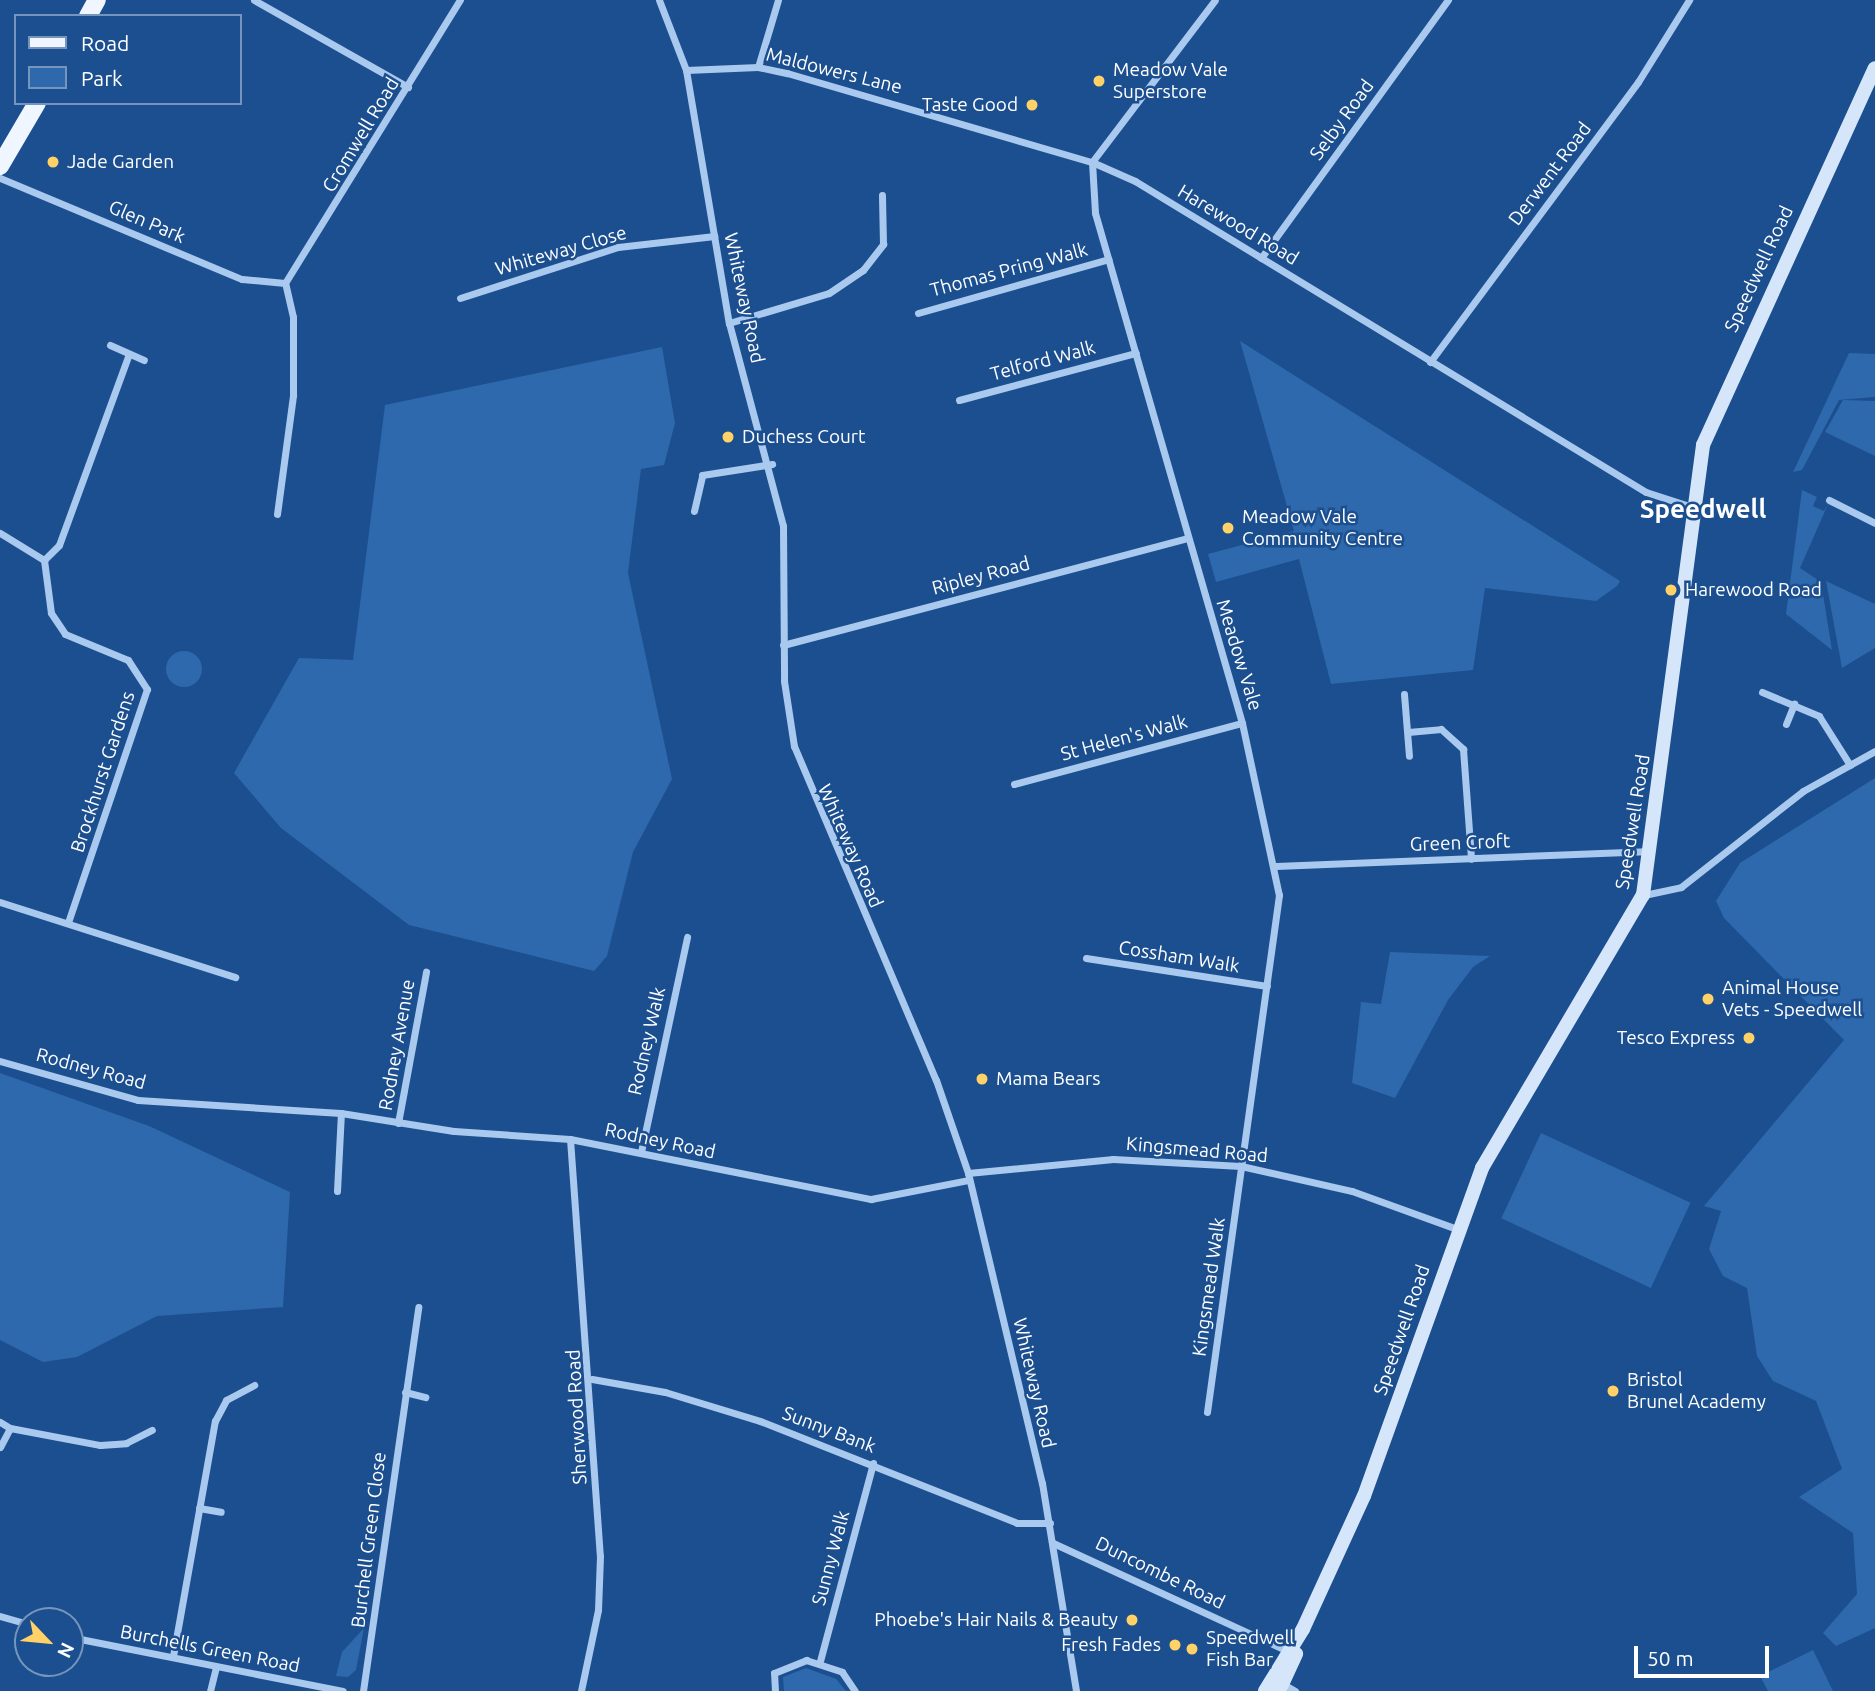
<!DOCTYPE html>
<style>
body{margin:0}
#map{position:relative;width:1875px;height:1691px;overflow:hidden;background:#1b4f8f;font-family:Ubuntu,sans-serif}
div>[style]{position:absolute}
.green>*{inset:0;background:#2e69ad;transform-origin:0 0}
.round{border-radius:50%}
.street>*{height:7px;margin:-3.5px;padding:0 3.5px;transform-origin:3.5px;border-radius:3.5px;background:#a9c9ee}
.secondary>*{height:14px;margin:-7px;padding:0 7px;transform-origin:7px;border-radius:7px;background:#d6e6fa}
.primary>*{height:18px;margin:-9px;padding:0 9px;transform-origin:9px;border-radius:9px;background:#f0f6ff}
.dots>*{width:19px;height:19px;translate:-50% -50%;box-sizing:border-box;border:4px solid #1b4f8f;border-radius:50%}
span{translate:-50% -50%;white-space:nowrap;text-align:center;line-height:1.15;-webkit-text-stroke:5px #1b4f8f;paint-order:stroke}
.poi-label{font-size:19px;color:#fff}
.left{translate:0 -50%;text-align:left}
.right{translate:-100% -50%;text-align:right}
.street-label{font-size:19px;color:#fff}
.district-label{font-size:26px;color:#fff;font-weight:700}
.legend{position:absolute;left:14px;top:14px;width:228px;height:91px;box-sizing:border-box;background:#1b4f8f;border:2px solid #7695bc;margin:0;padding:9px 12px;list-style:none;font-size:21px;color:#fff}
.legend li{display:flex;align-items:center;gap:14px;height:35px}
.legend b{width:35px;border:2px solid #7695bc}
.north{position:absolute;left:14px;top:1607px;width:70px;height:70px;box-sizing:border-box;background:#1b4f8f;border:2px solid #7695bc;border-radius:50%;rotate:116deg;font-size:19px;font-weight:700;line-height:28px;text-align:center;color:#fff}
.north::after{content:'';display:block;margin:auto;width:24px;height:32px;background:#ffd166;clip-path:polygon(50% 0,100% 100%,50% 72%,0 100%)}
.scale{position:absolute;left:1634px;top:1646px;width:135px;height:32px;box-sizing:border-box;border:4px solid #fff;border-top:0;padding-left:9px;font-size:21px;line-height:24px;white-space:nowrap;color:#fff;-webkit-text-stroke:5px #1b4f8f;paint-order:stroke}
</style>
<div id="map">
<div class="green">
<div style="clip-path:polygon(1240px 341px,1620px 581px,1617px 586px,1596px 601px,1485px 588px,1473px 670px,1331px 684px,1299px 559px,1216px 582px,1208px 554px,1294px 531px)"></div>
<div style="clip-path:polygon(662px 347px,675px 423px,664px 465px,641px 469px,628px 573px,672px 779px,633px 852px,607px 956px,594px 971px,409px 925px,281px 828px,234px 773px,299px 658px,353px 660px,385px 405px)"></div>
<div style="clip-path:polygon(1849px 353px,1875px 354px,1875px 397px,1839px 400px,1802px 470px,1793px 472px)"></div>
<div style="clip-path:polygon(1843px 400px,1875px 401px,1875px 456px,1825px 432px)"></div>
<div style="clip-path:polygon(1802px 490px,1817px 497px,1813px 506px,1824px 511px,1829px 502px,1800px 568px,1821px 582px,1832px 650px,1786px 614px)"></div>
<div style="clip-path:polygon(1826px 581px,1875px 604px,1875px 648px,1842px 668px)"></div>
<div class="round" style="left:166px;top:651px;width:36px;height:36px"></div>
<div style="clip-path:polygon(1875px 778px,1875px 1628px,1836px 1646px,1823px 1633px,1857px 1594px,1853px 1533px,1799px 1497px,1842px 1469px,1816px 1401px,1773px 1381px,1757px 1356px,1747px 1288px,1723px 1276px,1709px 1249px,1721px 1211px,1704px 1206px,1844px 1040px,1724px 918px,1716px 901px,1740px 863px)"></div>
<div style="clip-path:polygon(1390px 952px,1490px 956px,1473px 967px,1448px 1000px,1395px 1098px,1352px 1083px,1361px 1002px,1381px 1004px)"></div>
<div style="clip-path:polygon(0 1073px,149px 1126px,290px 1192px,283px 1307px,157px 1316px,77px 1357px,43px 1362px,0 1340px)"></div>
<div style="left:1541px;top:1133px;width:165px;height:94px;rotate:25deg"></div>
<div style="clip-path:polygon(364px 1628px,356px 1670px,348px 1677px,336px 1676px,342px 1652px)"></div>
<div style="clip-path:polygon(1813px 1650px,1833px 1691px,1768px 1691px,1760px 1676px)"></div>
<div style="clip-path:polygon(806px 1668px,836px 1679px,846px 1691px,784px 1691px,783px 1677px)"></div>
</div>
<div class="street">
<div style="left:254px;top:0;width:177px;rotate:29.5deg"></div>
<div style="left:659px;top:0;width:75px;rotate:68.9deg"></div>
<div style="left:686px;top:70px;width:257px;rotate:80.4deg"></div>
<div style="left:729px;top:323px;width:210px;rotate:75.1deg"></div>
<div style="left:783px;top:526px;width:155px;rotate:89.6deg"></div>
<div style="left:784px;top:681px;width:66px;rotate:81.3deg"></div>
<div style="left:794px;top:746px;width:363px;rotate:67deg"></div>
<div style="left:936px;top:1080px;width:98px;rotate:71deg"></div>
<div style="left:968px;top:1173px;width:319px;rotate:76.6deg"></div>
<div style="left:1042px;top:1483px;width:211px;rotate:80.7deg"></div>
<div style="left:758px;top:67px;width:70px;rotate:-73.4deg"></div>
<div style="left:686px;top:70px;width:72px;rotate:-2.4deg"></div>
<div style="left:758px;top:67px;width:30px;rotate:12deg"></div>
<div style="left:787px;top:73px;width:318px;rotate:16.3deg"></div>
<div style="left:1092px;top:162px;width:47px;rotate:23.8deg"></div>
<div style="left:1135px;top:181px;width:598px;rotate:31.33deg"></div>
<div style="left:1646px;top:492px;width:48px;rotate:18.1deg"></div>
<div style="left:1092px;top:162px;width:51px;rotate:86.6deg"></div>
<div style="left:1095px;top:213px;width:531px;rotate:73.92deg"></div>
<div style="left:1242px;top:723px;width:176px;rotate:77.9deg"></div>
<div style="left:1279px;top:895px;width:522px;rotate:97.93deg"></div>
<div style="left:1092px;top:162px;width:203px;rotate:-52.8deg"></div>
<div style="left:0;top:178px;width:262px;rotate:22.7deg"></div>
<div style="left:242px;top:279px;width:43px;rotate:5.3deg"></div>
<div style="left:1261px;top:258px;width:319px;rotate:-54.1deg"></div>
<div style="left:285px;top:283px;width:333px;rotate:-58.3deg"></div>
<div style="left:460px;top:298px;width:166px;rotate:-17.9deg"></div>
<div style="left:618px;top:247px;width:97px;rotate:-6.5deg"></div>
<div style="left:918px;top:313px;width:198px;rotate:-15.8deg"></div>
<div style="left:729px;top:323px;width:104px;rotate:-16.7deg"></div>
<div style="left:829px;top:293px;width:41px;rotate:-34.1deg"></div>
<div style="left:863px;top:270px;width:33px;rotate:-52deg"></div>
<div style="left:883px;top:244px;width:49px;rotate:-91.2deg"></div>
<div style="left:110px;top:345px;width:37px;rotate:24deg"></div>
<div style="left:1430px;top:362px;width:349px;rotate:-53.4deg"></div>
<div style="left:1638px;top:82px;width:97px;rotate:-58.1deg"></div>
<div style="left:959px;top:400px;width:183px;rotate:-14.9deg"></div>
<div style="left:1829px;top:500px;width:51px;rotate:26.6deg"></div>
<div style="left:694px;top:511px;width:37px;rotate:-77deg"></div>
<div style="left:702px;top:475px;width:71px;rotate:-8.9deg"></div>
<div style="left:277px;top:514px;width:120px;rotate:-82.3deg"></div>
<div style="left:293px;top:395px;width:78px;rotate:-90deg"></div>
<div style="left:293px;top:317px;width:35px;rotate:-103deg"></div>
<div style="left:0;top:533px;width:52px;rotate:31.5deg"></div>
<div style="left:44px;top:560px;width:53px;rotate:82.5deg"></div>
<div style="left:51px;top:613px;width:25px;rotate:56deg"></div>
<div style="left:65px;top:634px;width:68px;rotate:22.4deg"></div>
<div style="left:128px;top:660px;width:35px;rotate:57deg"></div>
<div style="left:147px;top:689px;width:244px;rotate:108.7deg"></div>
<div style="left:44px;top:560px;width:21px;rotate:-45deg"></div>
<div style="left:59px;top:545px;width:203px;rotate:-69.9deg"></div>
<div style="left:783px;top:645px;width:418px;rotate:-14.8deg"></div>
<div style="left:1762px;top:692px;width:62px;rotate:22.8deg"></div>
<div style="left:1819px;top:716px;width:58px;rotate:57.7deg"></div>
<div style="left:1404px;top:694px;width:62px;rotate:85.4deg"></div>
<div style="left:1786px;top:724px;width:22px;rotate:-68deg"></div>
<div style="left:1408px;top:732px;width:33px;rotate:-5deg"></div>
<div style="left:1441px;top:729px;width:30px;rotate:42deg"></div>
<div style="left:1463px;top:749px;width:110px;rotate:85.8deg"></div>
<div style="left:1014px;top:784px;width:236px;rotate:-15deg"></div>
<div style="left:1276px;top:866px;width:370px;rotate:-2.3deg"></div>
<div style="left:1644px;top:895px;width:38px;rotate:-12deg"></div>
<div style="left:1681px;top:887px;width:155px;rotate:-38.2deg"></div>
<div style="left:1803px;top:791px;width:82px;rotate:-29.1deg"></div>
<div style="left:0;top:902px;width:247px;rotate:17.7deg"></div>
<div style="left:1086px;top:958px;width:183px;rotate:8.8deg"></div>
<div style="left:0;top:1061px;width:143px;rotate:15.8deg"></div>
<div style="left:138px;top:1100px;width:203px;rotate:3.7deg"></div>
<div style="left:341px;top:1113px;width:114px;rotate:9.1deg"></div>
<div style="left:454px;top:1131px;width:116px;rotate:3.9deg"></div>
<div style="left:570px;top:1139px;width:307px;rotate:11.3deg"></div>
<div style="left:871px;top:1199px;width:100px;rotate:-11deg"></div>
<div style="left:398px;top:1123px;width:154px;rotate:-79.5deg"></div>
<div style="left:570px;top:1139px;width:418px;rotate:85.9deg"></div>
<div style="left:600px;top:1556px;width:54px;rotate:92.1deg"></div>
<div style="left:598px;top:1610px;width:83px;rotate:101.9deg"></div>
<div style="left:641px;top:1152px;width:220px;rotate:-77.9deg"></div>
<div style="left:968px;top:1173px;width:146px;rotate:-5.5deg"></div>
<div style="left:1113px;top:1159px;width:128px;rotate:3.1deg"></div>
<div style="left:1241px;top:1166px;width:114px;rotate:12.7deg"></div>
<div style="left:1352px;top:1191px;width:112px;rotate:19.9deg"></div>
<div style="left:337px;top:1191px;width:78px;rotate:-87.1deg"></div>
<div style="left:592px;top:1379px;width:74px;rotate:10.1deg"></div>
<div style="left:665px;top:1392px;width:99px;rotate:17deg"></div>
<div style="left:760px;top:1421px;width:277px;rotate:21.6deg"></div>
<div style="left:1017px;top:1523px;width:33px"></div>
<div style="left:405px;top:1392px;width:21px;rotate:14deg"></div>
<div style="left:0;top:1422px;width:12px;rotate:31deg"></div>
<div style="left:0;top:1447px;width:21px;rotate:-62deg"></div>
<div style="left:10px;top:1428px;width:92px;rotate:10.7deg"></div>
<div style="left:100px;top:1445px;width:26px;rotate:-4deg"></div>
<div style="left:126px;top:1443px;width:29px;rotate:-27deg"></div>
<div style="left:199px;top:1508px;width:22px;rotate:10deg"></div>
<div style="left:1053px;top:1543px;width:261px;rotate:24.7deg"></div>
<div style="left:0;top:1616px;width:29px;rotate:16deg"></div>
<div style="left:70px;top:1637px;width:278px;rotate:11.2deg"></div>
<div style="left:173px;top:1656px;width:239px;rotate:-79.9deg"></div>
<div style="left:215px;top:1421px;width:24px;rotate:-62deg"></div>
<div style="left:226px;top:1400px;width:32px;rotate:-28deg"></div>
<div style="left:820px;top:1661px;width:205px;rotate:-75deg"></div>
<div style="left:1283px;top:1684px;width:14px;rotate:30deg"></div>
<div style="left:210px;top:1691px;width:25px;rotate:-76deg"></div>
<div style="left:363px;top:1691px;width:388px;rotate:-81.8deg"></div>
<div style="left:775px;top:1691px;width:18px;rotate:-93deg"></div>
<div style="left:774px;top:1673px;width:35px;rotate:-22deg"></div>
<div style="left:806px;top:1660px;width:38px;rotate:18deg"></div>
<div style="left:842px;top:1672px;width:23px;rotate:56deg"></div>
</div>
<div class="secondary">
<div style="left:1265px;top:1691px;width:73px;rotate:-58.5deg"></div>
<div style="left:1303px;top:1629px;width:146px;rotate:-65.4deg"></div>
<div style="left:1364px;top:1496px;width:349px;rotate:-70.2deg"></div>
<div style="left:1482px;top:1168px;width:317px;rotate:-59.5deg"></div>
<div style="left:1643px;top:895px;width:454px;rotate:-82.4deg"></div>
<div style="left:1703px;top:445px;width:414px;rotate:-65.5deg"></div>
<div style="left:1279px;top:1691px;width:41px;rotate:-65.3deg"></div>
</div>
<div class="primary">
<div style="left:88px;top:16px;width:18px;rotate:-61deg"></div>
<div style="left:0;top:166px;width:73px;rotate:-59.6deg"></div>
</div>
<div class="dots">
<div style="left:1099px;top:81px;background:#ffd166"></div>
<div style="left:1032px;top:105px;background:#ffd166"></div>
<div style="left:53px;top:162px;background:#ffd166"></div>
<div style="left:728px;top:437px;background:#ffd166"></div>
<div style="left:1228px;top:528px;background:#ffd166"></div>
<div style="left:1671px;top:590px;background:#ffd166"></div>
<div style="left:1708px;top:999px;background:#ffd166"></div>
<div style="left:1749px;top:1038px;background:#ffd166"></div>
<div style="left:982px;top:1079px;background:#ffd166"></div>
<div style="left:1613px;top:1391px;background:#ffd166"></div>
<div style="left:1132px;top:1620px;background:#ffd166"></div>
<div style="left:1175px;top:1645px;background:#ffd166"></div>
<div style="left:1192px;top:1649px;background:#ffd166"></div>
</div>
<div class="poi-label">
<span class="left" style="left:1113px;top:81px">Meadow Vale<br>Superstore</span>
<span class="right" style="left:1018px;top:105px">Taste Good</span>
<span class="left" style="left:67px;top:162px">Jade Garden</span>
<span class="left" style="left:742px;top:437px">Duchess Court</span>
<span class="left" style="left:1242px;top:528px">Meadow Vale<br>Community Centre</span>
<span class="left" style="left:1685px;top:590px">Harewood Road</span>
<span class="left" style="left:1722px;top:999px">Animal House<br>Vets - Speedwell</span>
<span class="right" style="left:1735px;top:1038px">Tesco Express</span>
<span class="left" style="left:996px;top:1079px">Mama Bears</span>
<span class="left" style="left:1627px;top:1391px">Bristol<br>Brunel Academy</span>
<span class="right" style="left:1118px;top:1620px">Phoebe's Hair Nails &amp; Beauty</span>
<span class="left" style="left:1206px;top:1649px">Speedwell<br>Fish Bar</span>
<span class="right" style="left:1161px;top:1645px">Fresh Fades</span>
</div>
<div class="street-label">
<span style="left:834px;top:71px;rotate:14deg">Maldowers Lane</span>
<span style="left:1342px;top:120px;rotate:-54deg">Selby Road</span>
<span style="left:361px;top:135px;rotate:-59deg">Cromwell Road</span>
<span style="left:1550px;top:174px;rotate:-53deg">Derwent Road</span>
<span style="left:147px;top:222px;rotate:23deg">Glen Park</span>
<span style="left:1238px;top:225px;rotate:31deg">Harewood Road</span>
<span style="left:561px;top:251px;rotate:-16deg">Whiteway Close</span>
<span style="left:1759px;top:269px;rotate:-65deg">Speedwell Road</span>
<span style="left:1009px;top:270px;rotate:-15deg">Thomas Pring Walk</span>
<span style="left:744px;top:298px;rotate:78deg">Whiteway Road</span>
<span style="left:1043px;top:361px;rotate:-15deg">Telford Walk</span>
<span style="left:981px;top:576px;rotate:-15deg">Ripley Road</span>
<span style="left:1239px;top:655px;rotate:73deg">Meadow Vale</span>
<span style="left:1124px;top:738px;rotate:-15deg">St Helen's Walk</span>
<span style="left:103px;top:772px;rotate:-72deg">Brockhurst Gardens</span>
<span style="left:1633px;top:822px;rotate:-81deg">Speedwell Road</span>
<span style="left:1460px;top:843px;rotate:-2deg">Green Croft</span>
<span style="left:850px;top:846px;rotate:66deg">Whiteway Road</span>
<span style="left:1179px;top:957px;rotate:9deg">Cossham Walk</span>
<span style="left:647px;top:1041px;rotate:-77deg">Rodney Walk</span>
<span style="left:397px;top:1045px;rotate:-80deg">Rodney Avenue</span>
<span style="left:91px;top:1069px;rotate:15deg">Rodney Road</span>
<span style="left:660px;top:1141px;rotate:12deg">Rodney Road</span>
<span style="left:1197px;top:1150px;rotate:5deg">Kingsmead Road</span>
<span style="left:1209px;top:1287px;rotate:-82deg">Kingsmead Walk</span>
<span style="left:1402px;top:1330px;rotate:-71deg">Speedwell Road</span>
<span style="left:1034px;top:1383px;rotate:77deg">Whiteway Road</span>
<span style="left:577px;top:1417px;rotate:-93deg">Sherwood Road</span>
<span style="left:829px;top:1430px;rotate:21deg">Sunny Bank</span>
<span style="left:369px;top:1540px;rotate:-83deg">Burchell Green Close</span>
<span style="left:831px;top:1558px;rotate:-75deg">Sunny Walk</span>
<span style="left:1160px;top:1573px;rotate:26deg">Duncombe Road</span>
<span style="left:210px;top:1649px;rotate:11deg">Burchells Green Road</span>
</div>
<div class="district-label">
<span style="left:1703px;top:509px">Speedwell</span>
</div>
<ul class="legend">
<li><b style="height:9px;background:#f0f6ff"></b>Road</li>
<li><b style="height:19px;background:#2e69ad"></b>Park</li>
</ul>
<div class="north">N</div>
<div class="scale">50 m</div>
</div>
